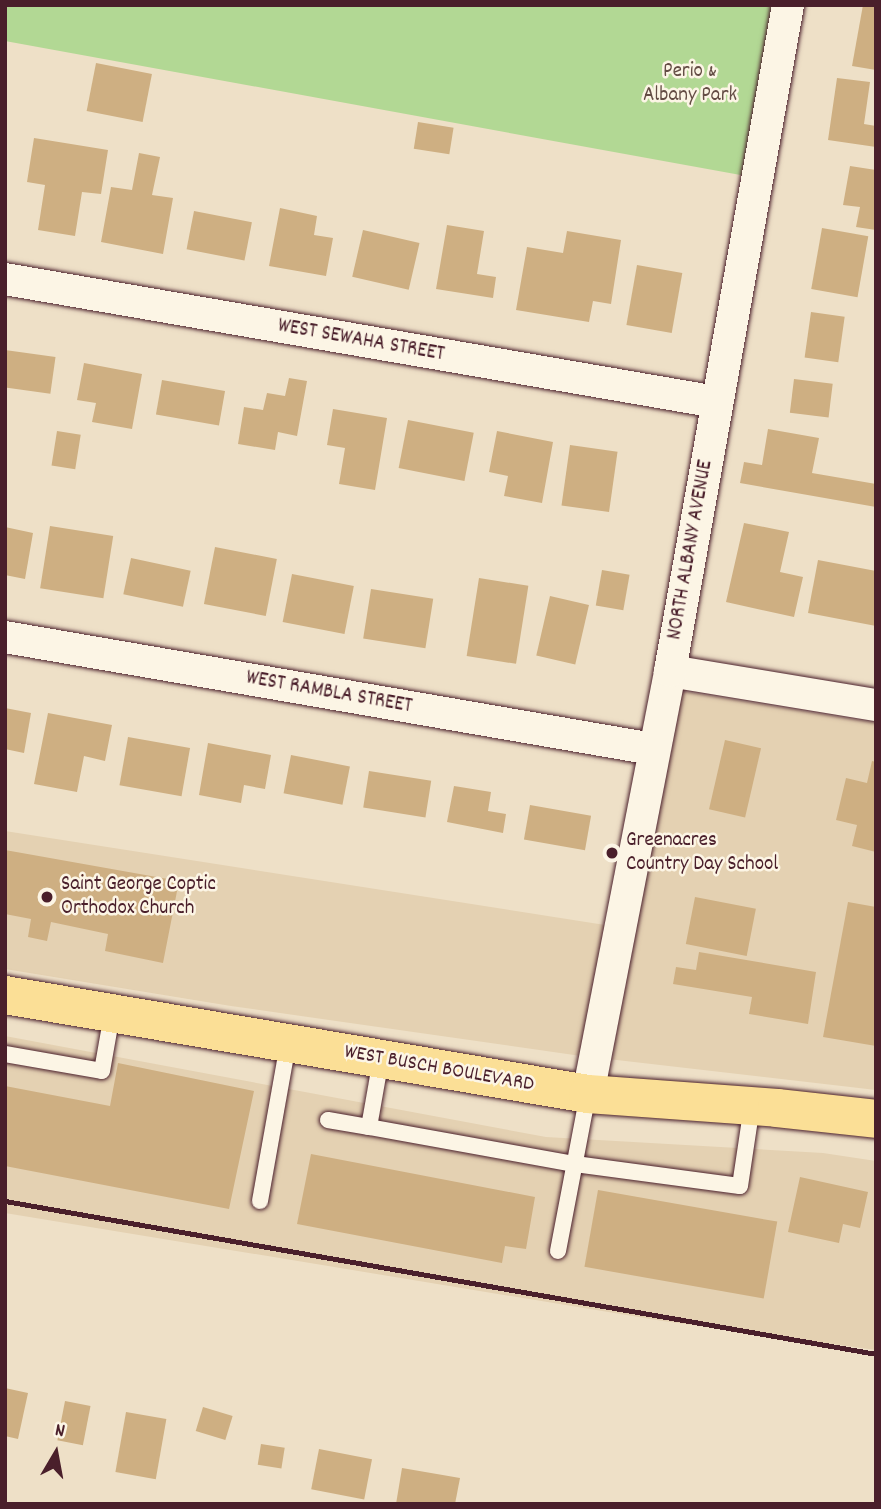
<!DOCTYPE html>
<style>
body{margin:0}
#map{position:relative;width:881px;height:1509px;overflow:hidden;background:#eee0c7;font-family:Dekko,sans-serif}
div>[style]{position:absolute}
.built>*{inset:0;background:#e4d1b2}
.green>*{inset:0;background:#b2d894}
.building>*{inset:0;background:#ceaf82;transform-origin:0 0}
.roads{filter:drop-shadow(0 0 2px #4a1f2b) drop-shadow(0 0 2px #4a1f2b)}
.service>*{height:16px;margin:-8px;padding:0 8px;transform-origin:8px;border-radius:8px;background:#fcf5e5}
.minor>*{height:32px;margin:-16px;padding:0 16px;transform-origin:16px;border-radius:16px;background:#fcf5e5}
.primary>*{height:38px;margin:-19px;padding:0 19px;transform-origin:19px;border-radius:19px;background:#fbdf96}
.rail>*{height:5px;margin:-2.5px;padding:0 2.5px;transform-origin:2.5px;border-radius:2.5px;background:#4a1f2b}
.dots>*{width:19px;height:19px;translate:-50% -50%;box-sizing:border-box;border:4px solid #fcf5e5;border-radius:50%}
span{translate:-50% -50%;white-space:nowrap;text-align:center;line-height:1.15;-webkit-text-stroke:5px #fcf5e5;paint-order:stroke}
.park-label{font-size:21px;color:#644d45}
.street-label{font-size:21px;color:#4a1f2b}
.poi-label{font-size:21px;color:#4a1f2b}
.left{translate:0 -50%;text-align:left}
.frame{position:absolute;inset:0;border:7px solid #4a1f2b;pointer-events:none}
.north{position:absolute;left:21px;top:1418px;width:70px;height:70px;-webkit-text-stroke:5px #fcf5e5;paint-order:stroke;rotate:10deg;font-size:19px;font-weight:700;line-height:28px;text-align:center;color:#4a1f2b}
.north::after{content:'';display:block;margin:auto;width:24px;height:32px;background:#4a1f2b;clip-path:polygon(50% 0,100% 100%,50% 72%,0 100%)}
</style>
<div id="map">
<div class="built">
<div style="clip-path:polygon(680px 691px,876px 723px,876px 1090px,608px 1059px)"></div>
<div style="clip-path:polygon(5px 831px,605px 925px,581px 1056px,231px 1006px,5px 969px)"></div>
<div style="clip-path:polygon(5px 1036px,546px 1137px,823px 1153px,876px 1161px,876px 1350px,663px 1321px,5px 1213px)"></div>
</div>
<div class="green">
<div style="clip-path:polygon(5px 5px,788px 5px,757px 178px,5px 41px)"></div>
</div>
<div class="building">
<div style="clip-path:polygon(863px 5px,876px 5px,876px 70px,852px 66px)"></div>
<div style="left:96px;top:63px;width:57px;height:49px;rotate:11deg"></div>
<div style="clip-path:polygon(837px 78px,870px 82px,864px 124px,876px 126px,876px 147px,828px 140px)"></div>
<div style="left:418px;top:122px;width:36px;height:27px;rotate:9deg"></div>
<div style="clip-path:polygon(34px 138px,108px 150px,101px 194px,82px 192px,75px 236px,38px 230px,45px 185px,27px 182px)"></div>
<div style="clip-path:polygon(139px 153px,160px 157px,152px 195px,173px 198px,163px 254px,101px 242px,111px 187px,132px 190px)"></div>
<div style="clip-path:polygon(850px 166px,876px 170px,876px 230px,856px 227px,860px 207px,843px 205px)"></div>
<div style="clip-path:polygon(280px 208px,317px 216px,314px 235px,333px 238px,326px 276px,269px 266px)"></div>
<div style="left:194px;top:211px;width:59px;height:39px;rotate:11deg"></div>
<div style="clip-path:polygon(447px 225px,484px 231px,477px 274px,496px 277px,493px 298px,436px 289px)"></div>
<div style="left:822px;top:228px;width:47px;height:62px;rotate:10deg"></div>
<div style="left:363px;top:230px;width:58px;height:48px;rotate:13deg"></div>
<div style="clip-path:polygon(567px 231px,621px 240px,611px 304px,593px 301px,589px 322px,516px 310px,527px 247px,563px 253px)"></div>
<div style="left:637px;top:265px;width:46px;height:61px;rotate:10deg"></div>
<div style="left:811px;top:312px;width:34px;height:46px;rotate:8deg"></div>
<div style="left:5px;top:350px;width:51px;height:37px;rotate:8deg"></div>
<div style="clip-path:polygon(84px 363px,142px 374px,132px 429px,92px 422px,96px 403px,77px 400px)"></div>
<div style="clip-path:polygon(289px 378px,307px 381px,297px 436px,278px 432px,275px 450px,238px 444px,244px 407px,263px 410px,267px 393px,285px 396px)"></div>
<div style="left:794px;top:379px;width:39px;height:34px;rotate:7deg"></div>
<div style="left:162px;top:380px;width:64px;height:35px;rotate:10deg"></div>
<div style="clip-path:polygon(333px 409px,387px 418px,375px 490px,339px 484px,345px 448px,327px 445px)"></div>
<div style="left:408px;top:420px;width:67px;height:49px;rotate:11deg"></div>
<div style="clip-path:polygon(768px 429px,819px 438px,812px 473px,876px 484px,876px 507px,740px 483px,744px 462px,762px 465px)"></div>
<div style="left:57px;top:431px;width:24px;height:35px;rotate:9deg"></div>
<div style="clip-path:polygon(497px 431px,553px 442px,542px 503px,504px 496px,508px 476px,489px 472px)"></div>
<div style="left:570px;top:445px;width:48px;height:61px;rotate:8deg"></div>
<div style="clip-path:polygon(744px 523px,789px 532px,780px 572px,803px 577px,794px 617px,726px 602px)"></div>
<div style="left:50px;top:526px;width:64px;height:63px;rotate:9deg"></div>
<div style="clip-path:polygon(5px 527px,33px 533px,25px 579px,5px 575px)"></div>
<div style="left:215px;top:547px;width:63px;height:58px;rotate:11deg"></div>
<div style="left:131px;top:558px;width:61px;height:37px;rotate:12deg"></div>
<div style="clip-path:polygon(818px 560px,876px 571px,876px 626px,808px 613px)"></div>
<div style="left:602px;top:570px;width:28px;height:36px;rotate:10deg"></div>
<div style="left:292px;top:574px;width:63px;height:49px;rotate:11deg"></div>
<div style="left:479px;top:578px;width:50px;height:79px;rotate:9deg"></div>
<div style="left:371px;top:589px;width:63px;height:50px;rotate:9deg"></div>
<div style="left:550px;top:596px;width:40px;height:61px;rotate:13deg"></div>
<div style="clip-path:polygon(5px 708px,31px 713px,24px 753px,5px 749px)"></div>
<div style="clip-path:polygon(48px 713px,112px 725px,105px 761px,84px 756px,77px 792px,34px 784px)"></div>
<div style="left:128px;top:737px;width:63px;height:49px;rotate:10deg"></div>
<div style="left:725px;top:740px;width:37px;height:71px;rotate:13deg"></div>
<div style="clip-path:polygon(208px 743px,271px 755px,265px 789px,244px 785px,241px 803px,199px 795px)"></div>
<div style="left:291px;top:755px;width:60px;height:39px;rotate:11deg"></div>
<div style="clip-path:polygon(872px 761px,876px 762px,876px 852px,852px 846px,857px 825px,836px 820px,846px 778px,867px 783px)"></div>
<div style="left:369px;top:771px;width:63px;height:37px;rotate:9deg"></div>
<div style="clip-path:polygon(454px 786px,491px 792px,488px 811px,506px 814px,503px 833px,447px 822px)"></div>
<div style="left:530px;top:805px;width:62px;height:35px;rotate:10deg"></div>
<div style="clip-path:polygon(5px 850px,179px 881px,163px 963px,105px 951px,108px 934px,51px 922px,47px 941px,28px 937px,31px 919px,5px 914px)"></div>
<div style="left:695px;top:897px;width:62px;height:48px;rotate:11deg"></div>
<div style="clip-path:polygon(848px 902px,876px 907px,876px 1046px,823px 1037px)"></div>
<div style="clip-path:polygon(699px 952px,816px 972px,808px 1024px,749px 1014px,752px 997px,673px 984px,676px 967px,696px 970px)"></div>
<div style="clip-path:polygon(118px 1063px,254px 1091px,229px 1209px,5px 1166px,5px 1086px,110px 1106px)"></div>
<div style="clip-path:polygon(311px 1154px,535px 1197px,526px 1249px,505px 1246px,502px 1263px,297px 1224px)"></div>
<div style="clip-path:polygon(800px 1177px,868px 1192px,860px 1228px,843px 1224px,839px 1243px,788px 1232px)"></div>
<div style="left:598px;top:1190px;width:182px;height:78px;rotate:10deg"></div>
<div style="clip-path:polygon(5px 1388px,28px 1393px,18px 1439px,5px 1436px)"></div>
<div style="left:65px;top:1401px;width:26px;height:40px;rotate:11deg"></div>
<div style="left:203px;top:1407px;width:31px;height:25px;rotate:17deg"></div>
<div style="left:126px;top:1412px;width:41px;height:61px;rotate:10deg"></div>
<div style="left:261px;top:1444px;width:24px;height:21px;rotate:9deg"></div>
<div style="left:319px;top:1449px;width:54px;height:41px;rotate:11deg"></div>
<div style="clip-path:polygon(402px 1468px,460px 1478px,455px 1504px,396px 1504px)"></div>
</div>
<div class="roads">
<div class="service">
<div style="left:5px;top:1054px;width:98px;rotate:9.9deg"></div>
<div style="left:102px;top:1071px;width:58px;rotate:-80deg"></div>
<div style="left:381px;top:1059px;width:69px;rotate:100deg"></div>
<div style="left:369px;top:1127px;width:209px;rotate:10.2deg"></div>
<div style="left:575px;top:1164px;width:166px;rotate:7.6deg"></div>
<div style="left:740px;top:1186px;width:81px;rotate:-81.5deg"></div>
<div style="left:328px;top:1120px;width:42px;rotate:9.7deg"></div>
<div style="left:260px;top:1201px;width:159px;rotate:-79.9deg"></div>
<div style="left:558px;top:1251px;width:160px;rotate:-79.2deg"></div>
</div>
<div class="minor">
<div style="left:5px;top:279px;width:722px;rotate:9.81deg"></div>
<div style="left:5px;top:637px;width:658px;rotate:9.81deg"></div>
<div style="left:670px;top:671px;width:209px;rotate:9.4deg"></div>
<div style="left:588px;top:1094px;width:431px;rotate:-79deg"></div>
<div style="left:670px;top:671px;width:676px;rotate:-79.95deg"></div>
</div>
<div class="primary">
<div style="left:5px;top:995px;width:591px;rotate:9.64deg"></div>
<div style="left:588px;top:1094px;width:190px;rotate:4.2deg"></div>
<div style="left:777px;top:1108px;width:100px;rotate:6.3deg"></div>
</div>
</div>
<div class="rail">
<div style="left:5px;top:1201px;width:884px;rotate:9.96deg"></div>
</div>
<div class="dots">
<div style="left:612px;top:853px;background:#4a1f2b"></div>
<div style="left:47px;top:897px;background:#4a1f2b"></div>
</div>
<div class="park-label">
<span style="left:690px;top:84px">Perio &amp;<br>Albany Park</span>
</div>
<div class="street-label">
<span style="left:361px;top:341px;rotate:10deg">WEST SEWAHA STREET</span>
<span style="left:691px;top:550px;rotate:-80deg">NORTH ALBANY AVENUE</span>
<span style="left:329px;top:693px;rotate:10deg">WEST RAMBLA STREET</span>
<span style="left:439px;top:1069px;rotate:10deg">WEST BUSCH BOULEVARD</span>
</div>
<div class="poi-label">
<span class="left" style="left:626px;top:853px">Greenacres<br>Country Day School</span>
<span class="left" style="left:61px;top:897px">Saint George Coptic<br>Orthodox Church</span>
</div>
<div class="frame"></div>
<div class="north">N</div>
</div>
